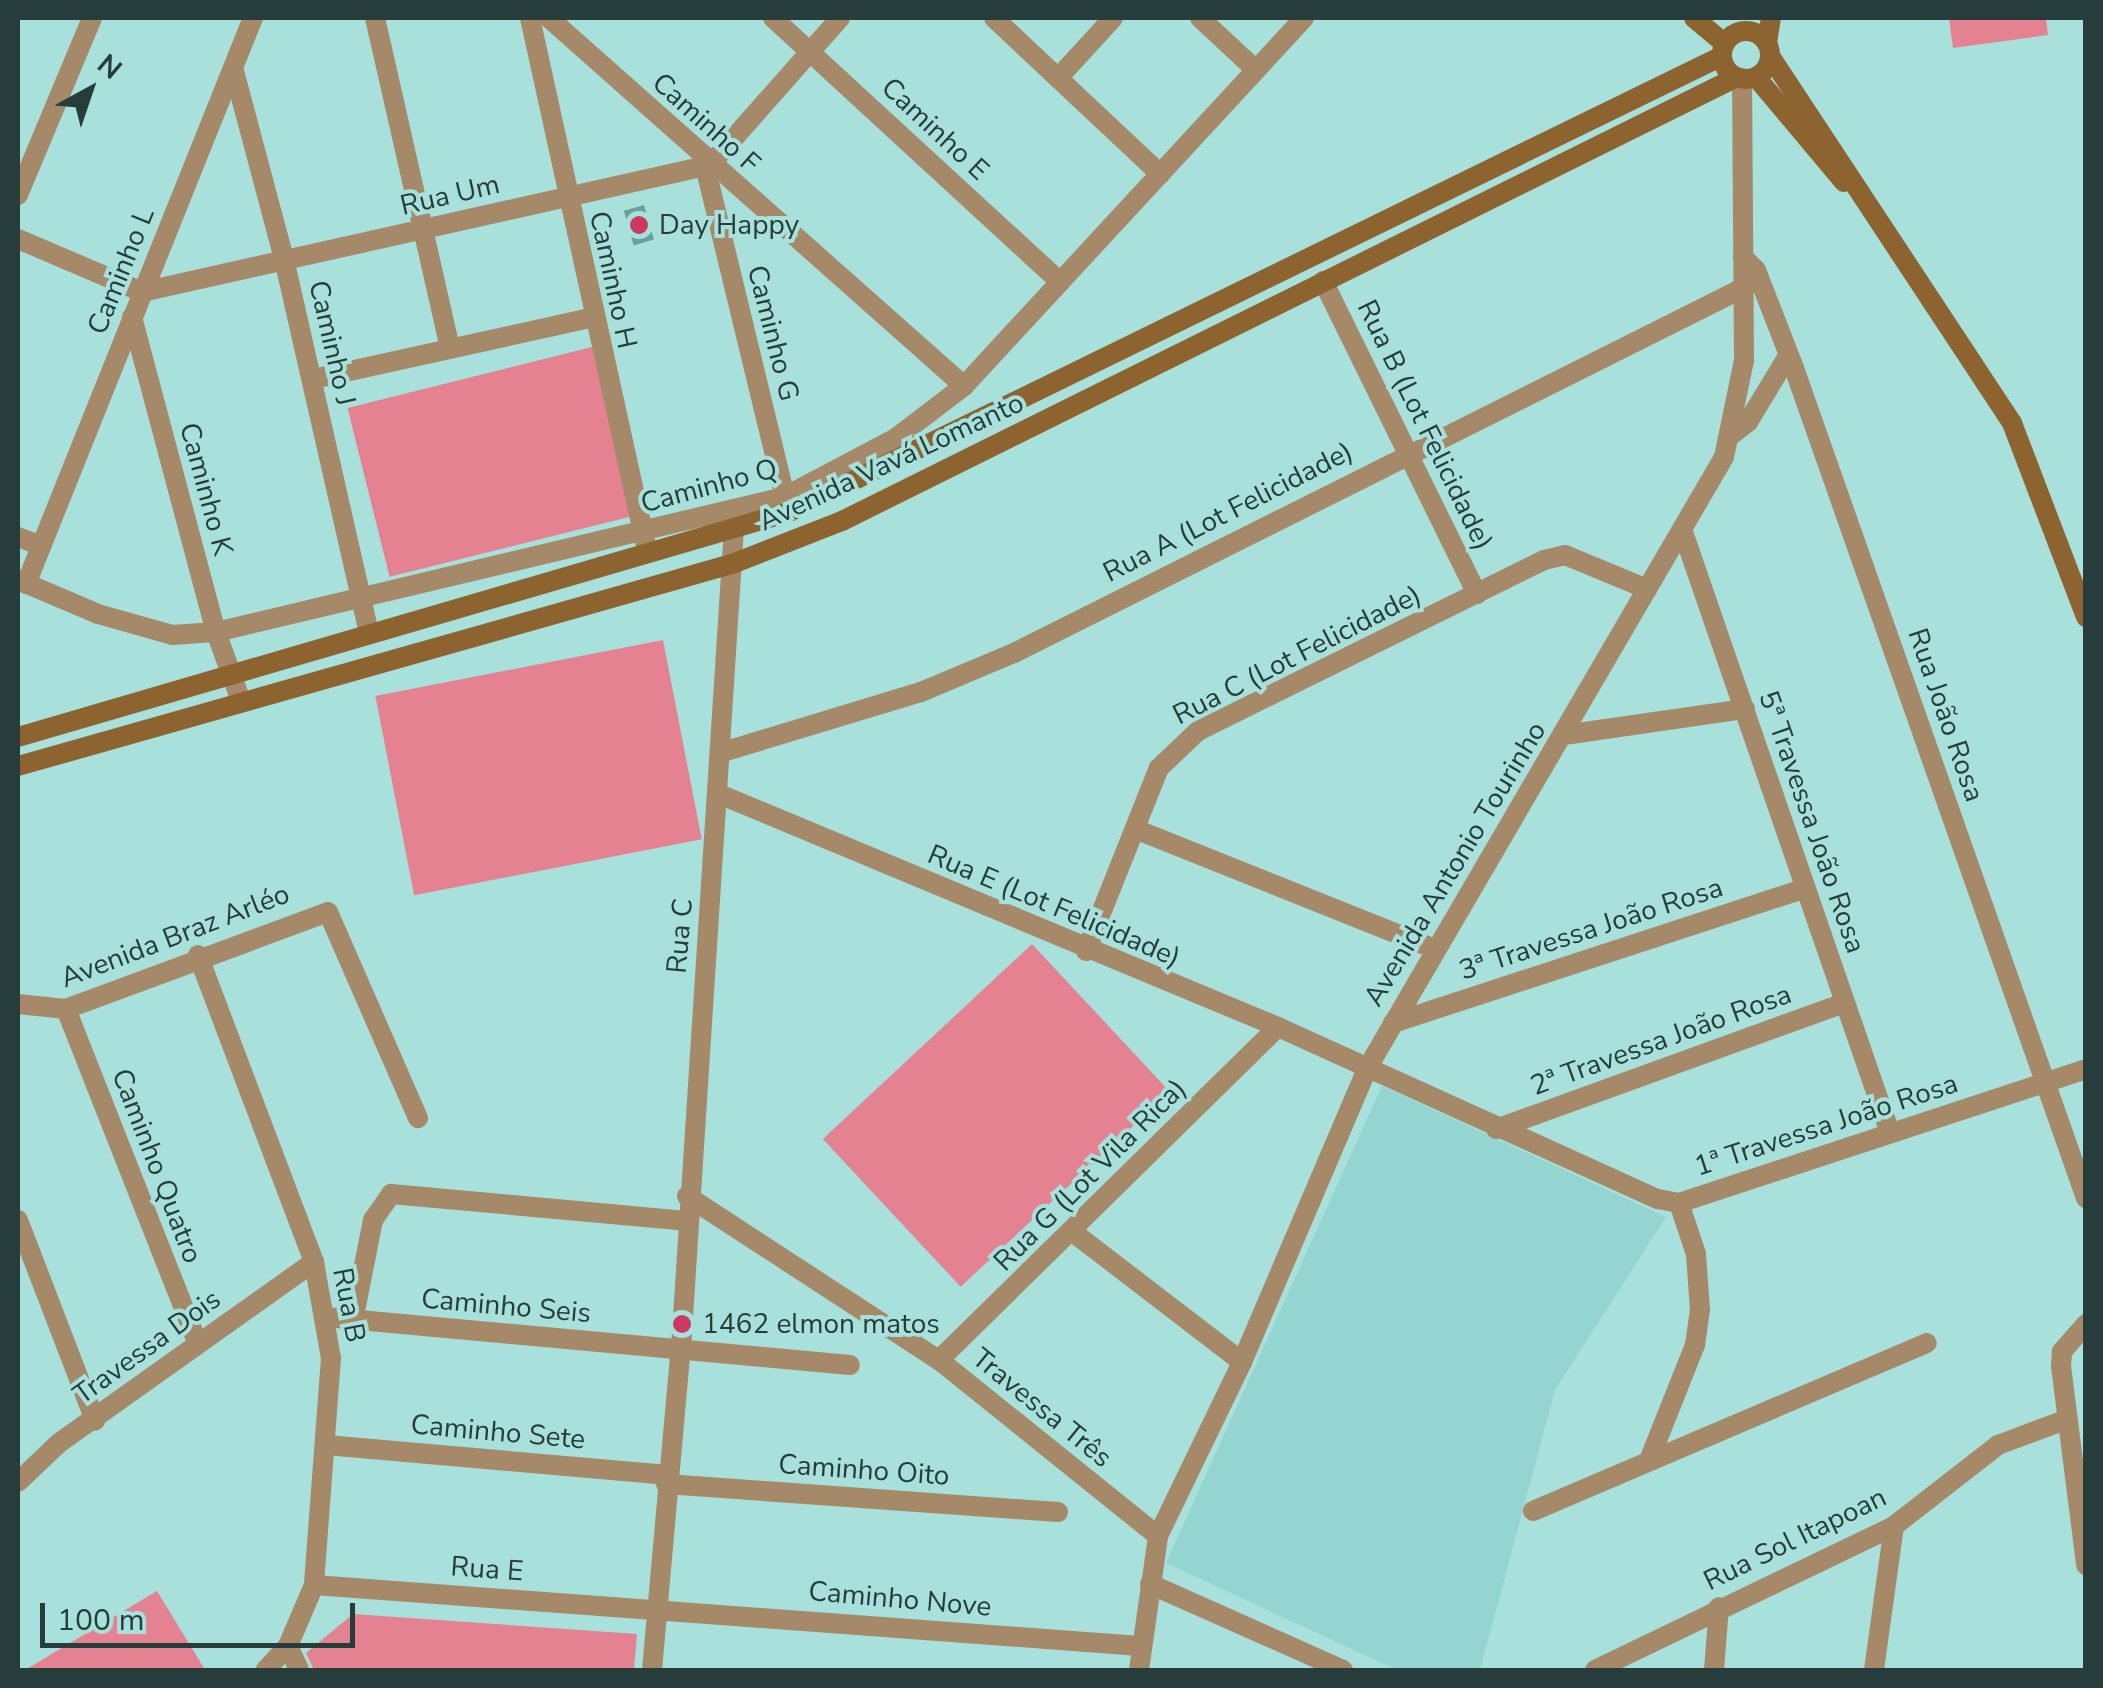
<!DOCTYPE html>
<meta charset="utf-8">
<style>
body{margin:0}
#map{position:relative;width:2103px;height:1688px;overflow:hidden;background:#a8e0db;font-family:"Nunito Sans",sans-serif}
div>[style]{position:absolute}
.built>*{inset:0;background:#94d5d1}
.green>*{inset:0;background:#e48292;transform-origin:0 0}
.building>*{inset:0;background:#6ba09d;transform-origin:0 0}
.street>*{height:20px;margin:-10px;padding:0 10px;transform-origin:10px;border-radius:10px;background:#a58968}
.secondary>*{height:20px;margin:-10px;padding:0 10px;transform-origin:10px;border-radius:10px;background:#8d6430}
.secondary>.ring{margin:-10px;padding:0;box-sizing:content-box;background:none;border:20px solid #8d6430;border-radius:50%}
.dots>*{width:28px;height:28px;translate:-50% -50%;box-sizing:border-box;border:5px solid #a8e0db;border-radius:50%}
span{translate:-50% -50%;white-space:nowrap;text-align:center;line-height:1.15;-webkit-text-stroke:8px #a8e0db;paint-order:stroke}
.street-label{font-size:28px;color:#263d3b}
.poi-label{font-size:28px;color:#263d3b}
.left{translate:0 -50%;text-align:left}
.frame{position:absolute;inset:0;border:20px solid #263d3b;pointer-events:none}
.north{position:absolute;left:40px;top:40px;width:100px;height:100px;-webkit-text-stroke:8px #a8e0db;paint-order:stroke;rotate:40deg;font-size:28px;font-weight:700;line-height:40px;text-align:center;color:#263d3b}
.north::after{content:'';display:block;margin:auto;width:35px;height:45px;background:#263d3b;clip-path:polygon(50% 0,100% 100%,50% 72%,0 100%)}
.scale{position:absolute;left:40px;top:1603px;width:315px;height:45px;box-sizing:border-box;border:5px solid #263d3b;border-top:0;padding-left:12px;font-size:30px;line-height:35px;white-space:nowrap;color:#263d3b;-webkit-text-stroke:8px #a8e0db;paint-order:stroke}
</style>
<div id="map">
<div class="built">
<div style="clip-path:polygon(1382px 1086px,1666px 1217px,1555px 1390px,1480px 1670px,1397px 1670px,1166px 1563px)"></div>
</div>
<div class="green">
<div style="clip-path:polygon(1949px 18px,2046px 18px,2048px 35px,1953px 48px)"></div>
<div style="left:592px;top:347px;width:174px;height:252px;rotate:76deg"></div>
<div style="left:663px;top:640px;width:203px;height:293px;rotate:79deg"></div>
<div style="left:1032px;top:944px;width:202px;height:286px;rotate:47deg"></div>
<div style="clip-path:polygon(157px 1591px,205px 1670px,25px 1670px)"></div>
<div style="clip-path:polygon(353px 1614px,637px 1634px,634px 1670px,314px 1670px,306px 1653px)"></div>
</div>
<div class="building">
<div style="left:644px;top:205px;width:36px;height:21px;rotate:74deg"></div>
</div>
<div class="street">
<div style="left:375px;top:18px;width:338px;rotate:77.2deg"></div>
<div style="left:530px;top:18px;width:541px;rotate:77.61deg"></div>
<div style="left:549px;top:18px;width:555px;rotate:41.56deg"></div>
<div style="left:773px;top:18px;width:390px;rotate:42.6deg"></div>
<div style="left:994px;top:18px;width:228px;rotate:43.2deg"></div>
<div style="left:1200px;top:18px;width:76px;rotate:42.9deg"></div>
<div style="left:234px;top:71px;width:195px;rotate:75.1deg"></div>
<div style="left:284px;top:259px;width:380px;rotate:77.2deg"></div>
<div style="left:1059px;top:77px;width:80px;rotate:-47.5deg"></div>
<div style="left:705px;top:166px;width:353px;rotate:76.4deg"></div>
<div style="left:18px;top:195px;width:192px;rotate:-67.3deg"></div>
<div style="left:18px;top:239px;width:135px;rotate:23.1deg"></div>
<div style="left:142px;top:292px;width:582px;rotate:-12.6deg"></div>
<div style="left:710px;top:165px;width:196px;rotate:-48.5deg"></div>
<div style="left:1743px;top:257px;width:18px;rotate:45deg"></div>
<div style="left:1756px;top:270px;width:105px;rotate:68.8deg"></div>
<div style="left:1794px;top:368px;width:880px;rotate:70.62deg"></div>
<div style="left:1323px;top:281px;width:349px;rotate:63.8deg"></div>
<div style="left:132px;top:317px;width:326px;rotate:75.1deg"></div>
<div style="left:216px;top:632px;width:73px;rotate:70.1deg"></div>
<div style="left:313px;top:379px;width:285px;rotate:-12.4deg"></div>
<div style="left:1730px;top:436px;width:23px;rotate:-38deg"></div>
<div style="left:1748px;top:422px;width:77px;rotate:-58.8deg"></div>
<div style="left:1683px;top:532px;width:632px;rotate:70.99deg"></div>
<div style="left:18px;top:537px;width:25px;rotate:21deg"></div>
<div style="left:18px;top:580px;width:87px;rotate:23deg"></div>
<div style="left:98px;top:614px;width:77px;rotate:15.8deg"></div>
<div style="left:172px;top:635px;width:44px;rotate:-3.9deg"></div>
<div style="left:216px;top:632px;width:584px;rotate:-13.37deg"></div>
<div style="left:784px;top:497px;width:127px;rotate:-27.8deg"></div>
<div style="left:896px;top:438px;width:86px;rotate:-37.4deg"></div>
<div style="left:964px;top:386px;width:501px;rotate:-47.26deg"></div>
<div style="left:26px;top:584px;width:610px;rotate:-68.15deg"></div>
<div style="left:1564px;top:735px;width:183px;rotate:-8.2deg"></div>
<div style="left:723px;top:752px;width:207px;rotate:-16.9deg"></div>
<div style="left:921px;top:692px;width:101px;rotate:-22.8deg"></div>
<div style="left:1014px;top:653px;width:818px;rotate:-26.6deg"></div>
<div style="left:719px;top:794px;width:606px;rotate:22.63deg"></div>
<div style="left:1278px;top:1027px;width:417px;rotate:24.4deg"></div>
<div style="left:1658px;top:1199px;width:21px;rotate:11deg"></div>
<div style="left:1679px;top:1203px;width:428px;rotate:-18.2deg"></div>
<div style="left:1135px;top:829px;width:323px;rotate:21.8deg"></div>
<div style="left:1086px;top:951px;width:197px;rotate:-68.3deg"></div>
<div style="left:1159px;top:768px;width:54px;rotate:-43.5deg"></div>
<div style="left:1198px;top:731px;width:386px;rotate:-26.3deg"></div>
<div style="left:1544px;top:560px;width:22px;rotate:-13deg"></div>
<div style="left:1565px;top:555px;width:89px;rotate:22.5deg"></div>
<div style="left:198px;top:955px;width:328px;rotate:69.3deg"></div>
<div style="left:314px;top:1262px;width:97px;rotate:80deg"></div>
<div style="left:331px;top:1358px;width:228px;rotate:94.3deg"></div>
<div style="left:314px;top:1585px;width:66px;rotate:113.1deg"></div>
<div style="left:288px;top:1646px;width:33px;rotate:133deg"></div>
<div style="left:18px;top:1004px;width:48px;rotate:5.9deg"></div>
<div style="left:66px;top:1009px;width:279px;rotate:-20.3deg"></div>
<div style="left:328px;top:912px;width:225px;rotate:66.4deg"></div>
<div style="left:66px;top:1009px;width:358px;rotate:68.5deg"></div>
<div style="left:1393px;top:1023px;width:434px;rotate:-18.1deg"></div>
<div style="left:1496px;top:1129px;width:370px;rotate:-19.9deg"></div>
<div style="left:687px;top:1196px;width:301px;rotate:33.1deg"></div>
<div style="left:939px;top:1360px;width:281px;rotate:38.8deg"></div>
<div style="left:18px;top:1220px;width:215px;rotate:69deg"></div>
<div style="left:1074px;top:1233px;width:212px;rotate:37.5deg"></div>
<div style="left:326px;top:1317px;width:526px;rotate:5.23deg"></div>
<div style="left:353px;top:1321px;width:103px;rotate:-78.8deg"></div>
<div style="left:373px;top:1220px;width:32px;rotate:-55deg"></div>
<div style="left:391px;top:1194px;width:299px;rotate:5.2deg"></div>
<div style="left:2086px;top:1324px;width:37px;rotate:131deg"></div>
<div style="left:2062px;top:1352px;width:14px;rotate:94deg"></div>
<div style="left:2061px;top:1366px;width:201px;rotate:82.8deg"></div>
<div style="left:939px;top:1360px;width:475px;rotate:-44.5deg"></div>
<div style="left:326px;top:1445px;width:341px;rotate:5deg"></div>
<div style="left:1650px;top:1458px;width:122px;rotate:-68.3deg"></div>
<div style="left:1695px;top:1345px;width:35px;rotate:-82deg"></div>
<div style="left:1700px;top:1310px;width:56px;rotate:-94.1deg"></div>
<div style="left:1696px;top:1254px;width:54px;rotate:-108.4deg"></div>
<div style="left:18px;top:1482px;width:57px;rotate:-43.6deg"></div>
<div style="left:59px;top:1443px;width:313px;rotate:-35.4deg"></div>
<div style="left:666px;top:1484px;width:393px;rotate:4.1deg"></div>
<div style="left:1533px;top:1511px;width:428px;rotate:-23.1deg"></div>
<div style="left:1150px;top:1584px;width:211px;rotate:24deg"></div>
<div style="left:314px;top:1585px;width:828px;rotate:4.22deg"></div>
<div style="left:288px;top:1646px;width:26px;rotate:65deg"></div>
<div style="left:652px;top:1670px;width:323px;rotate:-84.9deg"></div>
<div style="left:681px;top:1348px;width:821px;rotate:-86.3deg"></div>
<div style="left:1139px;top:1670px;width:135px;rotate:-81.9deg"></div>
<div style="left:1158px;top:1536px;width:193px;rotate:-64.2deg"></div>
<div style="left:1242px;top:1362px;width:321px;rotate:-66.9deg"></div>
<div style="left:1368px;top:1067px;width:706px;rotate:-59.73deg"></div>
<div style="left:1724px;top:457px;width:99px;rotate:-78.3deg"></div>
<div style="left:1744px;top:360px;width:282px;rotate:-90.4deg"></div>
<div style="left:1595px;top:1670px;width:332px;rotate:-25.7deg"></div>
<div style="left:1894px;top:1526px;width:132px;rotate:-37.9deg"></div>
<div style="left:1998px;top:1445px;width:72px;rotate:-20.5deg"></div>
<div style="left:1714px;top:1670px;width:63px;rotate:-85.5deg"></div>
<div style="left:1874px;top:1670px;width:145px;rotate:-82.1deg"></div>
</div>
<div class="secondary">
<div style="left:1694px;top:18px;width:40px;rotate:40deg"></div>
<div class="ring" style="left:1722px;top:31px;width:28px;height:28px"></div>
<div style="left:1767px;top:43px;width:25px;rotate:-81deg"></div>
<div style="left:1770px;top:56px;width:440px;rotate:56.6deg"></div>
<div style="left:2012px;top:423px;width:208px;rotate:69.1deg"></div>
<div style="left:1756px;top:77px;width:137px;rotate:50deg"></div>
<div style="left:18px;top:737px;width:803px;rotate:-16.27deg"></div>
<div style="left:789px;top:512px;width:1038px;rotate:-26.05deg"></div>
<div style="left:18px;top:766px;width:742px;rotate:-15.8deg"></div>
<div style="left:732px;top:564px;width:118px;rotate:-21.4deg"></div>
<div style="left:842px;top:521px;width:999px;rotate:-26.39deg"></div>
</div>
<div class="dots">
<div style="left:639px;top:225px;background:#c93a5e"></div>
<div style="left:682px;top:1324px;background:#c93a5e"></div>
</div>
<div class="street-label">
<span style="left:706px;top:123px;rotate:42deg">Caminho F</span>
<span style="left:935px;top:129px;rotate:43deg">Caminho E</span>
<span style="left:450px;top:195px;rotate:-13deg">Rua Um</span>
<span style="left:121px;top:271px;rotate:-68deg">Caminho L</span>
<span style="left:613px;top:280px;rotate:78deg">Caminho H</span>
<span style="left:773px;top:333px;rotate:76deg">Caminho G</span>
<span style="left:332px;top:343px;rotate:77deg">Caminho J</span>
<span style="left:1425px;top:425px;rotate:64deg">Rua B (Lot Felicidade)</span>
<span style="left:891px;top:462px;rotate:-25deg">Avenida Vavá Lomanto</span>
<span style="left:709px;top:486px;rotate:-15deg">Caminho Q</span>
<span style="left:206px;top:489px;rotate:75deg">Caminho K</span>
<span style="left:1228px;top:512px;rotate:-27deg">Rua A (Lot Felicidade)</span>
<span style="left:1297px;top:655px;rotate:-27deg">Rua C (Lot Felicidade)</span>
<span style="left:1946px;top:715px;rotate:71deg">Rua João Rosa</span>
<span style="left:1812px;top:822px;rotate:71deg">5ª Travessa João Rosa</span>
<span style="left:1455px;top:864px;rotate:-59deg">Avenida Antonio Tourinho</span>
<span style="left:1054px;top:906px;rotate:23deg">Rua E (Lot Felicidade)</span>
<span style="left:1591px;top:929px;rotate:-18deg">3ª Travessa João Rosa</span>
<span style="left:175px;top:936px;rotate:-21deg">Avenida Braz Arléo</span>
<span style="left:680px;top:936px;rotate:-85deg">Rua C</span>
<span style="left:1661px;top:1040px;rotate:-20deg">2ª Travessa João Rosa</span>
<span style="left:1826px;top:1125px;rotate:-18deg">1ª Travessa João Rosa</span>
<span style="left:157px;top:1166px;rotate:69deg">Caminho Quatro</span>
<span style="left:1090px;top:1175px;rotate:-45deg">Rua G (Lot Vila Rica)</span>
<span style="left:349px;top:1305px;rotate:79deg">Rua B</span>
<span style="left:506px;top:1306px;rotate:5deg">Caminho Seis</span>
<span style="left:147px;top:1347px;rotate:-36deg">Travessa Dois</span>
<span style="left:1042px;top:1408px;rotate:39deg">Travessa Três</span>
<span style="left:498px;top:1432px;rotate:5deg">Caminho Sete</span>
<span style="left:864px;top:1470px;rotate:4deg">Caminho Oito</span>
<span style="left:1795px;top:1539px;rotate:-26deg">Rua Sol Itapoan</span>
<span style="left:487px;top:1569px;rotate:4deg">Rua E</span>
<span style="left:900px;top:1599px;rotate:5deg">Caminho Nove</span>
</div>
<div class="poi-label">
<span class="left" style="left:659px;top:225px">Day Happy</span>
<span class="left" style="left:702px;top:1324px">1462 elmon matos</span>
</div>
<div class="frame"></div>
<div class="north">N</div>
<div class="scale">100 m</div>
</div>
